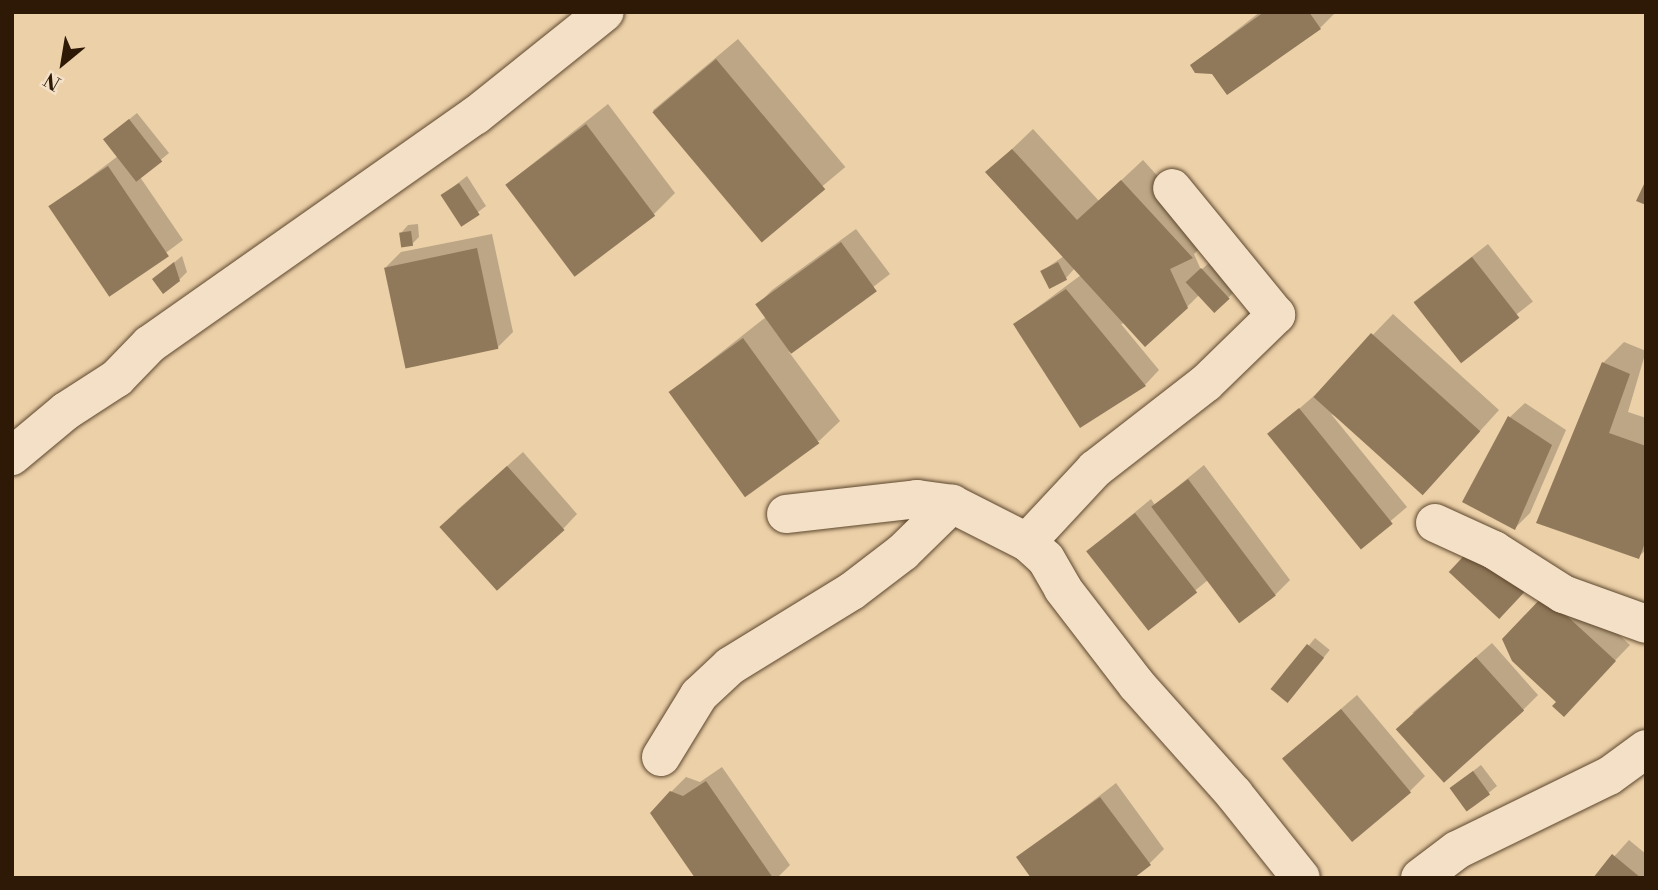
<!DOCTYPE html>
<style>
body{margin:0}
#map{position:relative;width:1658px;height:890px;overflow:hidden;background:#ecd0a8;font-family:"Libre Bodoni",serif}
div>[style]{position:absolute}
.shadow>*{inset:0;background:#0003;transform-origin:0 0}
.building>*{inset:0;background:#90785a;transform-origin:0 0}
.roads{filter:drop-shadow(0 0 2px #5d472e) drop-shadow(0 0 2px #5d472e)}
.street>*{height:38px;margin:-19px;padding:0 19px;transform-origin:19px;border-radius:19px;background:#f3e0c6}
span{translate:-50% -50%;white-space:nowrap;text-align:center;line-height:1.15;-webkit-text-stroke:5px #f3e0c6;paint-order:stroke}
.frame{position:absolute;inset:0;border:14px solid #2d1906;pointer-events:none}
.north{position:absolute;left:28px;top:28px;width:70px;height:70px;-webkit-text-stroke:5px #f3e0c6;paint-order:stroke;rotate:210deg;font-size:19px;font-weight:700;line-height:28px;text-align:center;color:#2d1906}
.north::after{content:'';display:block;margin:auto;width:24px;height:32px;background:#2d1906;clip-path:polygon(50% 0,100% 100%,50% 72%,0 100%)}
</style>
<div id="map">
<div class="shadow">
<div style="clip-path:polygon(1260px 12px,1335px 13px,1320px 28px,1213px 72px,1192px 65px)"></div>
<div style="left:738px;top:39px;width:167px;height:111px;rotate:50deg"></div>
<div style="clip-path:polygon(608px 104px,675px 193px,654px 214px,507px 184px)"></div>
<div style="clip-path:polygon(137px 113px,169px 153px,140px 177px,183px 240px,111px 294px,51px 207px,118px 156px,105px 139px)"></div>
<div style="clip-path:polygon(1033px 129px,1099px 201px,1143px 160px,1212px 236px,1194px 254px,1201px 270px,1210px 262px,1236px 290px,1216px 310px,1200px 294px,1187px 307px,1121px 324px,1159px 370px,1145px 385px,1015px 324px,1081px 275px,1075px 268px,1066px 278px,1042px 271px,1064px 256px,988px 172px)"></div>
<div style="clip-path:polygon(467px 176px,486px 206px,462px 224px,443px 195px)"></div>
<div style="clip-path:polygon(418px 224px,419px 237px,412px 244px,401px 233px,408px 225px)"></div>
<div style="clip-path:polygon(856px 229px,890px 274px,789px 352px,840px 421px,819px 441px,671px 392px,766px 317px,757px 305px,772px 290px)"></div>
<div style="clip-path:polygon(492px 234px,513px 332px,498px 347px,386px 267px,401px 252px)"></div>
<div style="left:1488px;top:244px;width:73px;height:94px;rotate:52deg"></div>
<div style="clip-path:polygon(182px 256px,187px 272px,179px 280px,154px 279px)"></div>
<div style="clip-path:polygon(1393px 314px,1499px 410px,1443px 472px,1331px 414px,1407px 507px,1361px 546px,1270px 434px,1315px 395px)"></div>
<div style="clip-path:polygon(1624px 342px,1646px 351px,1628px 412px,1646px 418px,1646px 550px,1638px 557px,1538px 522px,1603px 363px)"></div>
<div style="clip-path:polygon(1525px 403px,1566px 430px,1530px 513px,1515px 528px,1510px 417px)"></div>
<div style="clip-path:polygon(523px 452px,577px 514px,563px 529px,456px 511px)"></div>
<div style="clip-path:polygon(1204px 465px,1290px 580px,1275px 595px,1208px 580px,1148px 629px,1088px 551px,1151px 499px,1155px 505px)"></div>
<div style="clip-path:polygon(1561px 581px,1630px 645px,1578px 699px,1559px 702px)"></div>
<div style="left:1315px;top:638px;width:19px;height:66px;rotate:39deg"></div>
<div style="clip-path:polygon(1492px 643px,1538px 695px,1523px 710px,1412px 713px)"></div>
<div style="clip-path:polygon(1357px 695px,1425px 776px,1410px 791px,1283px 759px)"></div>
<div style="clip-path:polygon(1481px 765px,1497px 786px,1469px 809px,1460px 781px)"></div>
<div style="clip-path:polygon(722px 767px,790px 865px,777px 878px,697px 878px,671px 792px,686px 777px,700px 782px)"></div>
<div style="clip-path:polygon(1116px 783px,1164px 849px,1149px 864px,1019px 858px)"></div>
<div style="clip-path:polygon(1629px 840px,1646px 854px,1646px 878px,1595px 878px)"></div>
</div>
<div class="building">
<div style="clip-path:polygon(1264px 12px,1309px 12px,1321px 29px,1227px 95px,1212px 74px,1195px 73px,1190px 65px)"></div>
<div style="left:716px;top:59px;width:170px;height:83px;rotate:50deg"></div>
<div style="left:129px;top:119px;width:54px;height:33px;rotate:52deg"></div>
<div style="left:586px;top:124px;width:115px;height:101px;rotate:53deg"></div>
<div style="clip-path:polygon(1012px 149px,1077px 220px,1121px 180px,1193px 258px,1170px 269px,1188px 308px,1145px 347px,985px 172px)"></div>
<div style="left:108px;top:166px;width:109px;height:72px;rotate:56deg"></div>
<div style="clip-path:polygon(1646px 180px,1646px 205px,1636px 201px)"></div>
<div style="left:459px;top:183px;width:38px;height:22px;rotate:57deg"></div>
<div style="left:411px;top:231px;width:15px;height:12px;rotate:82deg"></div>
<div style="left:841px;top:242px;width:61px;height:106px;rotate:54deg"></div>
<div style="left:477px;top:248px;width:103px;height:95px;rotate:78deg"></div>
<div style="left:1472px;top:257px;width:77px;height:74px;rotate:52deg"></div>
<div style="clip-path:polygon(174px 262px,180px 281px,163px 294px,152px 279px)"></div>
<div style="left:1058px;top:262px;width:20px;height:20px;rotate:63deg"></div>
<div style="left:1201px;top:268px;width:42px;height:21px;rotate:47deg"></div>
<div style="clip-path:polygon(1066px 289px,1146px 386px,1080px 428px,1013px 324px)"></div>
<div style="left:1371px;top:333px;width:147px;height:86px;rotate:42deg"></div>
<div style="left:743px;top:338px;width:130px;height:92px;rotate:54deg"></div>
<div style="clip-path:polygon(1602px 362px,1630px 374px,1609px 433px,1646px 446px,1646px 540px,1639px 559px,1536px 523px)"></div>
<div style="left:1299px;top:408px;width:149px;height:41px;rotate:51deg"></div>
<div style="clip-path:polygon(1508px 416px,1552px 445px,1515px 530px,1462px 502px)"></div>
<div style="left:507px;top:466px;width:86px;height:91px;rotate:48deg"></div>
<div style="left:1188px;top:479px;width:146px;height:46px;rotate:53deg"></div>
<div style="left:1135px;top:513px;width:101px;height:62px;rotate:52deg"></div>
<div style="left:1474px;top:545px;width:69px;height:37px;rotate:43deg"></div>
<div style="clip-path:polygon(1544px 595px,1616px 661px,1564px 717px,1552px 706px,1556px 702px,1512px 661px,1502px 639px)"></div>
<div style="left:1307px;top:644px;width:22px;height:58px;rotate:39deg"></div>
<div style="left:1476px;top:657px;width:72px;height:108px;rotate:48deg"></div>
<div style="left:1341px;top:709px;width:109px;height:77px;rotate:50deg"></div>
<div style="left:1473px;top:771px;width:29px;height:29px;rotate:54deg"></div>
<div style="clip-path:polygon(706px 781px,773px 878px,695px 878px,650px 813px,670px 791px,683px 796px)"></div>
<div style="clip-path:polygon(1100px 797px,1151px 865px,1134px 878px,1031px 878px,1016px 857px)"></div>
<div style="clip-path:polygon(1612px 854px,1641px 878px,1593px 878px)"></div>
</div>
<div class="roads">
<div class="street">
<div style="left:12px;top:456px;width:70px;rotate:-39.8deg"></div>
<div style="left:66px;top:411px;width:61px;rotate:-32.9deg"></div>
<div style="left:117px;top:378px;width:47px;rotate:-45.9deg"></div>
<div style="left:150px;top:344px;width:397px;rotate:-35.1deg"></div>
<div style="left:475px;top:116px;width:166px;rotate:-38.7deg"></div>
<div style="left:786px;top:514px;width:132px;rotate:-6.5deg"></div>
<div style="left:917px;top:499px;width:35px;rotate:8deg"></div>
<div style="left:952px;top:504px;width:84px;rotate:26.9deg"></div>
<div style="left:1027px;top:542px;width:25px;rotate:42deg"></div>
<div style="left:1046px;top:559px;width:34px;rotate:60deg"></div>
<div style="left:1063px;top:589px;width:121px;rotate:52.4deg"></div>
<div style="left:1137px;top:685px;width:146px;rotate:48.3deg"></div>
<div style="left:1234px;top:794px;width:107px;rotate:51.4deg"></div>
<div style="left:1435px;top:523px;width:65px;rotate:24.6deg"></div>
<div style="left:1494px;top:550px;width:82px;rotate:32.5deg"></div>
<div style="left:1563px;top:594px;width:88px;rotate:19.9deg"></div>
<div style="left:1027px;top:542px;width:100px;rotate:-47deg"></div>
<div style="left:1095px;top:469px;width:140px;rotate:-37.8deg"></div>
<div style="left:1206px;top:383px;width:98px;rotate:-44.2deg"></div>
<div style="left:1276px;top:315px;width:164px;rotate:-129.3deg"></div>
<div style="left:661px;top:757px;width:73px;rotate:-58.5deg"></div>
<div style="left:699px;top:695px;width:42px;rotate:-43.1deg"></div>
<div style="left:730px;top:666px;width:143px;rotate:-31.6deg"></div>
<div style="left:852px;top:591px;width:64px;rotate:-37.4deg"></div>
<div style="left:903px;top:552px;width:69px;rotate:-44.4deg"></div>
<div style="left:1420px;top:878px;width:46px;rotate:-37.1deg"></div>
<div style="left:1457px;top:850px;width:169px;rotate:-26deg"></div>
<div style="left:1609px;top:776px;width:46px;rotate:-36.1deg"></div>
</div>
</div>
<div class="frame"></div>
<div class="north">N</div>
</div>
